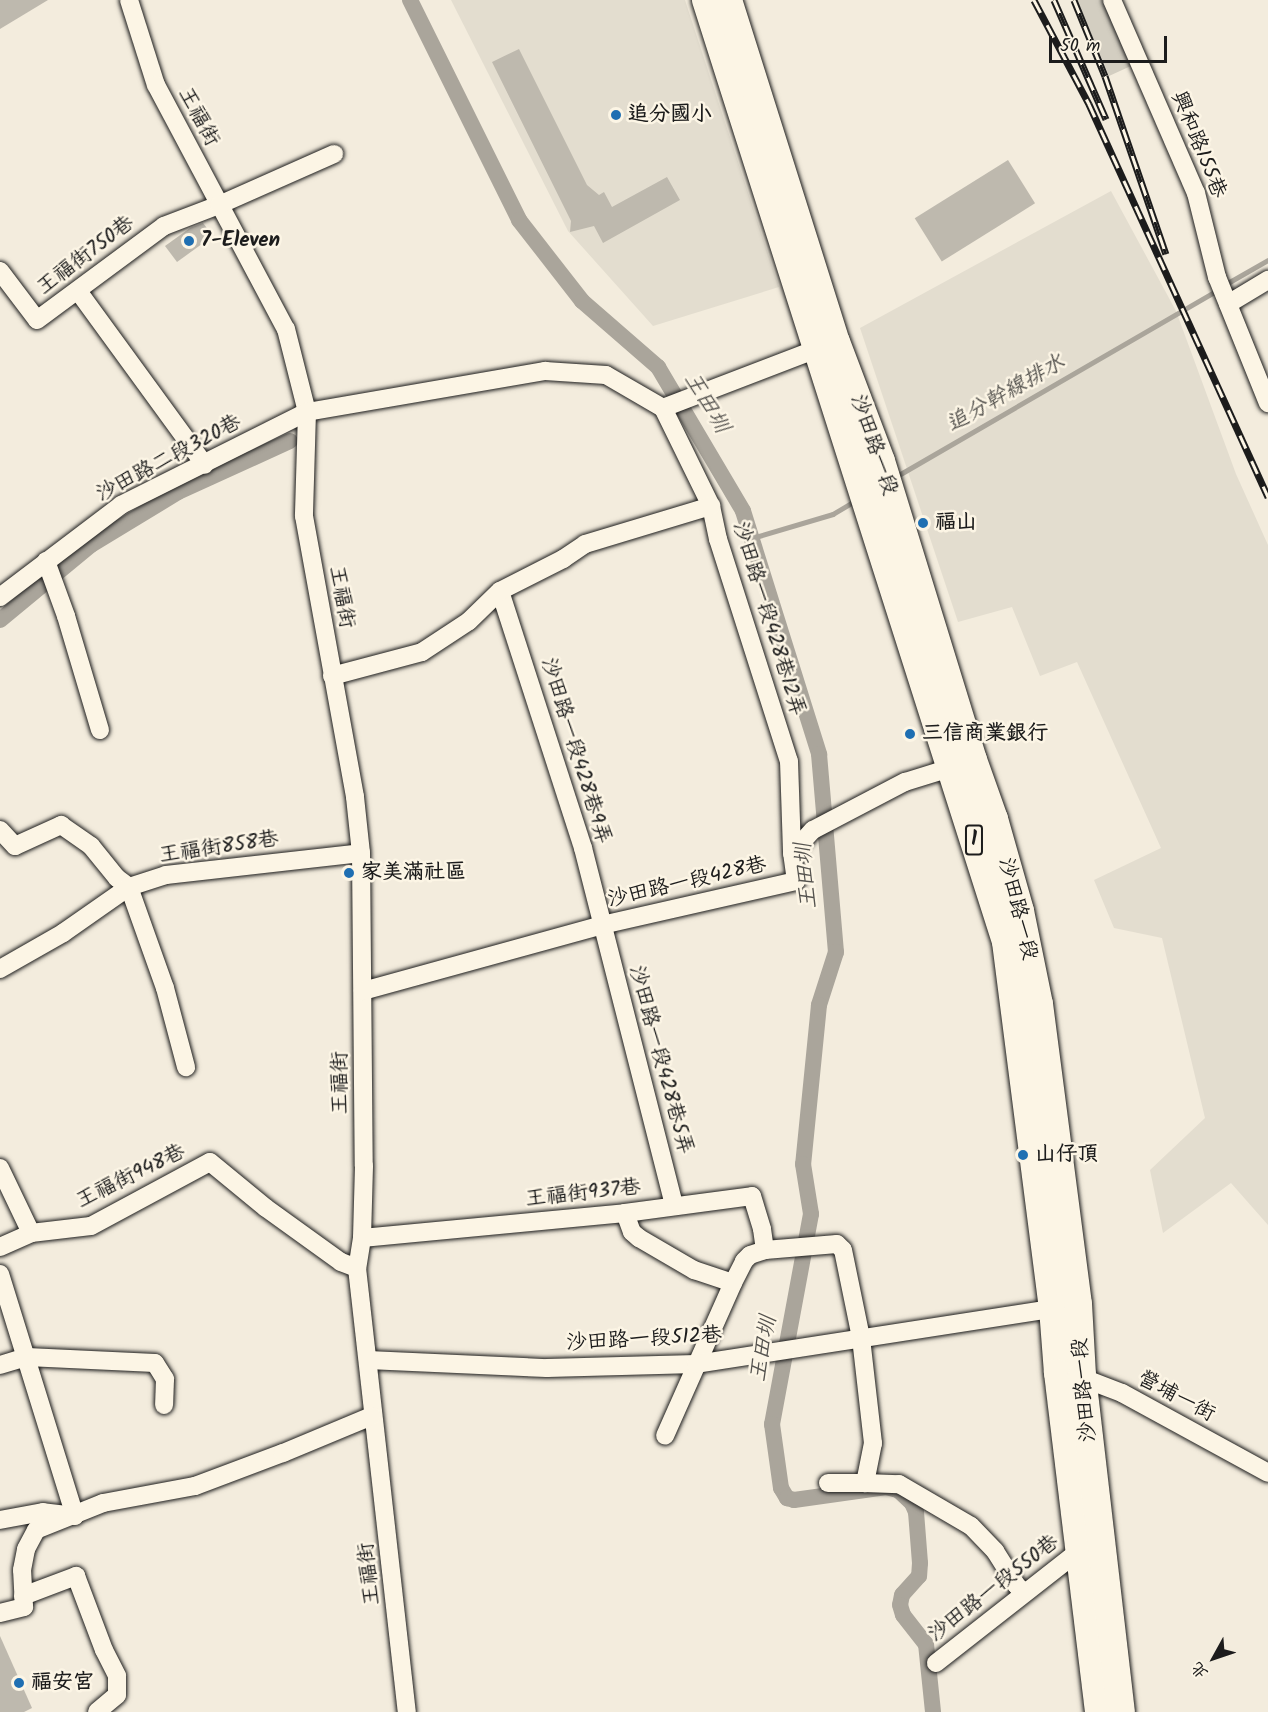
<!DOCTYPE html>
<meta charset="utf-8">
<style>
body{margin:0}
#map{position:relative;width:1268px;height:1712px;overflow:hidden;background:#f3ecdd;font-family:Kalam,"LXGW WenKai TC",sans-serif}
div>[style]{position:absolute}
.built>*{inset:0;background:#e3ddcf}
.green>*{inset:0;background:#d3cec1}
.stream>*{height:4.5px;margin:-2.25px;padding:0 2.25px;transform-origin:2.25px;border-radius:2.25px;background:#aaa59b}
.canal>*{height:16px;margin:-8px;padding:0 8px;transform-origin:8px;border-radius:8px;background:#aaa59b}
.building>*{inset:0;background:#beb9ae;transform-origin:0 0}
.roads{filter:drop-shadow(0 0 2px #1c1c1c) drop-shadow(0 0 2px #1c1c1c)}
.minor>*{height:18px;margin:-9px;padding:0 9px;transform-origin:9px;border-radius:9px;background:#fcf5e5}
.primary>*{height:28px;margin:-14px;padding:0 14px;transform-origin:14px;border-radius:14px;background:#fcf5e5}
.rail>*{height:7px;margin-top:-3.5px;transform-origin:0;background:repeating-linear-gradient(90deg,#fcf5e5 0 14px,#1c1c1c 0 28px);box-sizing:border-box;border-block:2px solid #1c1c1c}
.dots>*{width:16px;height:16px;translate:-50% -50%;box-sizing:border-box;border:3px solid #fcf5e5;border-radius:50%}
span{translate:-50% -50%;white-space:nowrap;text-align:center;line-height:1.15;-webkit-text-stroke:5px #fcf5e5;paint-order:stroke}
.shield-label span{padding:2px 4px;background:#fcf5e5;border:2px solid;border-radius:4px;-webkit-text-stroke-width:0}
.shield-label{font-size:20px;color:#1c1c1c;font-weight:700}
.poi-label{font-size:21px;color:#1c1c1c;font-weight:700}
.left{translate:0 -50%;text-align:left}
.street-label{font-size:21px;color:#1c1c1c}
.water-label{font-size:22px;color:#55534f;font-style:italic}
.north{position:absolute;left:1184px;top:1628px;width:60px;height:60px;-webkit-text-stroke:4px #fcf5e5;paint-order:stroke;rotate:230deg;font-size:16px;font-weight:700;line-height:24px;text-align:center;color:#1c1c1c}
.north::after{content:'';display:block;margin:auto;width:21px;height:27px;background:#1c1c1c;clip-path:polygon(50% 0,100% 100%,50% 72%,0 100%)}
.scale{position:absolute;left:1049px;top:36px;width:118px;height:27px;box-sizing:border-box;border:3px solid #1c1c1c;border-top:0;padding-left:8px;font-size:18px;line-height:21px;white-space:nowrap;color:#1c1c1c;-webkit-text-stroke:4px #fcf5e5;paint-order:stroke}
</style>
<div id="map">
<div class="built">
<div style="clip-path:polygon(451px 0,685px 0,779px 287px,653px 326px,568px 231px)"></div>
<div style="clip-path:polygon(1111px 191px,1176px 311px,1236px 474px,1268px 545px,1268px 1225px,1231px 1183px,1163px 1233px,1150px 1170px,1205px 1118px,1162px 938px,1114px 928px,1094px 880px,1161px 848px,1077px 662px,1040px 676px,1012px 607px,958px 622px,860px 328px)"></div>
</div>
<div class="green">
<div style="clip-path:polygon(1077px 0,1103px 0,1133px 65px,1109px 76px)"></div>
</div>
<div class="stream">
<div style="left:1226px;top:284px;width:48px;rotate:-29.7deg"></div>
<div style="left:897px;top:476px;width:372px;rotate:-30.1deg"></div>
<div style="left:752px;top:538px;width:84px;rotate:-16.5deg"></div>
<div style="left:833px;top:514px;width:27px;rotate:-31deg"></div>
</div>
<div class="canal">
<div style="left:410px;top:0;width:246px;rotate:63.6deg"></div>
<div style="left:519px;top:220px;width:103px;rotate:52.1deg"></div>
<div style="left:582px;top:301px;width:101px;rotate:41deg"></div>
<div style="left:658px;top:367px;width:167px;rotate:59.4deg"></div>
<div style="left:743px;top:511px;width:255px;rotate:72.6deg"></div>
<div style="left:819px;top:754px;width:199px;rotate:85.1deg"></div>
<div style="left:836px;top:952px;width:56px;rotate:107.8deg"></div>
<div style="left:819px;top:1005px;width:160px;rotate:95.7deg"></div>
<div style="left:803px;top:1164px;width:51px;rotate:80.9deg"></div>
<div style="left:811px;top:1214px;width:214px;rotate:100.5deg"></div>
<div style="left:772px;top:1424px;width:65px;rotate:82deg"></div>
<div style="left:781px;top:1488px;width:12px;rotate:59deg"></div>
<div style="left:787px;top:1498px;width:7px;rotate:16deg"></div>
<div style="left:794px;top:1500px;width:93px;rotate:-8deg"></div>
<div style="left:886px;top:1487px;width:12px;rotate:14deg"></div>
<div style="left:898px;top:1490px;width:19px;rotate:43deg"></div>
<div style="left:912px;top:1503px;width:10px;rotate:66deg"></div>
<div style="left:916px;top:1512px;width:51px;rotate:85.5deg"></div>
<div style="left:920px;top:1563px;width:13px;rotate:94deg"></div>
<div style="left:919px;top:1576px;width:25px;rotate:132deg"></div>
<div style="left:902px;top:1595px;width:10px;rotate:101deg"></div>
<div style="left:900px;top:1605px;width:10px;rotate:73deg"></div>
<div style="left:903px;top:1615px;width:37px;rotate:52deg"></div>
<div style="left:926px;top:1644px;width:68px;rotate:84.1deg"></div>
<div style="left:0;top:620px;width:118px;rotate:-39.5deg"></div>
<div style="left:91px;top:545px;width:102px;rotate:-31.3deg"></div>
<div style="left:178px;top:492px;width:123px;rotate:-24.5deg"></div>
</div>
<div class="building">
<div style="clip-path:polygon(0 0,48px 0,0 29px)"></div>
<div style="clip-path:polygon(519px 49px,587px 185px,599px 195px,604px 192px,612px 207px,667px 177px,680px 200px,603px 243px,594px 226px,570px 232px,571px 221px,492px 62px)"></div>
<div style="left:1008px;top:160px;width:51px;height:110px;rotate:58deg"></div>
<div style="clip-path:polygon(203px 223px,213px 236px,177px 262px,165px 246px,190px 228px)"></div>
<div style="clip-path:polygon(0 1636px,32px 1708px,24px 1712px,0 1712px)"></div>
</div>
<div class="roads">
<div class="minor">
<div style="left:129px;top:0;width:89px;rotate:72.4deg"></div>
<div style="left:156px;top:85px;width:276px;rotate:62deg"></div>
<div style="left:286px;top:329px;width:86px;rotate:75.8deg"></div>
<div style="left:307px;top:412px;width:104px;rotate:91.7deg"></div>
<div style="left:304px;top:516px;width:286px;rotate:79.7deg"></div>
<div style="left:355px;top:797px;width:56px;rotate:83.9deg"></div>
<div style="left:361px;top:853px;width:313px;rotate:89.5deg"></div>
<div style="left:364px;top:1166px;width:72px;rotate:91.6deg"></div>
<div style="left:362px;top:1238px;width:30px;rotate:99deg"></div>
<div style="left:357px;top:1268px;width:447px;rotate:83.6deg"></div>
<div style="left:1112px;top:0;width:210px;rotate:66.5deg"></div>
<div style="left:1196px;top:193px;width:87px;rotate:76deg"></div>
<div style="left:1217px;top:277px;width:136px;rotate:68deg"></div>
<div style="left:0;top:271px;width:61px;rotate:52.9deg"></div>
<div style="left:37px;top:320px;width:158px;rotate:-36.5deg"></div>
<div style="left:164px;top:226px;width:59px;rotate:-20.9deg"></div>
<div style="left:219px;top:205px;width:126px;rotate:-23.9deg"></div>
<div style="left:78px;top:291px;width:215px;rotate:53.9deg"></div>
<div style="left:1228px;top:304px;width:47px;rotate:-31deg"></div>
<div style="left:663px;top:408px;width:109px;rotate:63.9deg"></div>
<div style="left:711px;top:506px;width:34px;rotate:78deg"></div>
<div style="left:718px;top:539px;width:233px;rotate:72.3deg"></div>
<div style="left:789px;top:761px;width:92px;rotate:88.1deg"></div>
<div style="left:46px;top:561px;width:59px;rotate:70deg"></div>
<div style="left:66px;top:616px;width:119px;rotate:73.4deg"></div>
<div style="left:500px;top:591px;width:270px;rotate:72.1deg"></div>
<div style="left:583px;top:848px;width:369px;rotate:75.7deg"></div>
<div style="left:0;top:597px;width:152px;rotate:-37.2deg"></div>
<div style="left:121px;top:505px;width:208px;rotate:-26.6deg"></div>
<div style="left:307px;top:412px;width:242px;rotate:-9.8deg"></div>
<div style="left:545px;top:371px;width:61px;rotate:3.8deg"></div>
<div style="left:606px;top:375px;width:66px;rotate:30.1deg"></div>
<div style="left:663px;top:408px;width:176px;rotate:-21deg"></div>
<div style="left:332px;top:676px;width:93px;rotate:-14.9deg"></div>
<div style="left:422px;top:652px;width:56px;rotate:-33.4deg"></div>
<div style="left:469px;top:621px;width:43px;rotate:-44.1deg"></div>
<div style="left:500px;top:591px;width:71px;rotate:-26.9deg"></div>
<div style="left:563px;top:559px;width:27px;rotate:-34deg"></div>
<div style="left:585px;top:544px;width:132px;rotate:-16.8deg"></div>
<div style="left:0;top:830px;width:22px;rotate:47deg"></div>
<div style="left:15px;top:846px;width:51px;rotate:-24.5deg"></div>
<div style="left:61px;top:825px;width:37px;rotate:35deg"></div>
<div style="left:91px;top:846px;width:41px;rotate:50.9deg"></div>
<div style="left:117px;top:878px;width:15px;rotate:37deg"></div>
<div style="left:129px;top:887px;width:107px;rotate:70.4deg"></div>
<div style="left:165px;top:988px;width:82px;rotate:75.1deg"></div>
<div style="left:0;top:969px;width:73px;rotate:-29.7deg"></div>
<div style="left:63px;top:933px;width:80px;rotate:-34.9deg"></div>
<div style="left:129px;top:887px;width:39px;rotate:-18deg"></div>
<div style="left:166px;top:875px;width:196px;rotate:-6.4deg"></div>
<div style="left:363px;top:991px;width:248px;rotate:-15.4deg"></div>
<div style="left:602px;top:925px;width:199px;rotate:-12.8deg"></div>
<div style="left:796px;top:881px;width:28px;rotate:-98deg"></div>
<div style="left:792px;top:853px;width:31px;rotate:-48deg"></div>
<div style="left:813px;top:830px;width:104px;rotate:-27.6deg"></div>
<div style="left:905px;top:782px;width:58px;rotate:-17.2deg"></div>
<div style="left:0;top:1168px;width:72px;rotate:64.5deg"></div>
<div style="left:625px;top:1213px;width:20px;rotate:70deg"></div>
<div style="left:632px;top:1232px;width:9px;rotate:41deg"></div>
<div style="left:639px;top:1238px;width:64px;rotate:30.2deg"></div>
<div style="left:694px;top:1270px;width:41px;rotate:18.4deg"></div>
<div style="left:733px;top:1283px;width:167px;rotate:114deg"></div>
<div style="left:362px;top:1238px;width:264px;rotate:-5.4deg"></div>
<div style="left:625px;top:1213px;width:128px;rotate:-7.6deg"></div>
<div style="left:752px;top:1196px;width:34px;rotate:73deg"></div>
<div style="left:762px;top:1229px;width:21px;rotate:82deg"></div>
<div style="left:0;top:1247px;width:34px;rotate:-24deg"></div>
<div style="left:31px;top:1233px;width:60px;rotate:-6.7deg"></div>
<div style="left:91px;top:1226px;width:135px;rotate:-28.3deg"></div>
<div style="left:210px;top:1162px;width:72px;rotate:39.4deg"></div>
<div style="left:266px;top:1208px;width:92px;rotate:35.8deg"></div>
<div style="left:341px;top:1262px;width:17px;rotate:21deg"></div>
<div style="left:0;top:1274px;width:253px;rotate:72.8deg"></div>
<div style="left:75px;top:1516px;width:32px;rotate:-173deg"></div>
<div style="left:43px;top:1512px;width:44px;rotate:169.5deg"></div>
<div style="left:733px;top:1283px;width:25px;rotate:-63deg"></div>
<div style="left:744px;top:1261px;width:8px;rotate:-45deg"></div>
<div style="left:750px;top:1255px;width:16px;rotate:-18deg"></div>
<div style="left:765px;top:1250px;width:72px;rotate:-4.8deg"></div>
<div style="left:837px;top:1244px;width:8px;rotate:45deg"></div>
<div style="left:843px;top:1250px;width:90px;rotate:78.4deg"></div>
<div style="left:861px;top:1338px;width:106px;rotate:83.5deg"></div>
<div style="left:873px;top:1443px;width:41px;rotate:101.3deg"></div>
<div style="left:865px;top:1483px;width:37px;rotate:180deg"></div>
<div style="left:368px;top:1360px;width:179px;rotate:2.6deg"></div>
<div style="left:547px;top:1368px;width:149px;rotate:-1.5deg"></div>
<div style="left:696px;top:1364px;width:372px;rotate:-8.8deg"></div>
<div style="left:0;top:1365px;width:28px;rotate:-17deg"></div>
<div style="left:27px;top:1357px;width:128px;rotate:2.7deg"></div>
<div style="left:155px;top:1363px;width:19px;rotate:58deg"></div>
<div style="left:165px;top:1379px;width:26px;rotate:92deg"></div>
<div style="left:1075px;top:1375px;width:50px;rotate:21deg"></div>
<div style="left:1122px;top:1393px;width:166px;rotate:28.7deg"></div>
<div style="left:865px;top:1483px;width:34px;rotate:2deg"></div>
<div style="left:899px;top:1484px;width:83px;rotate:30.3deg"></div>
<div style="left:971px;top:1526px;width:35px;rotate:46deg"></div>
<div style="left:995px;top:1551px;width:41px;rotate:57.8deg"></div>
<div style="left:1017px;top:1586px;width:9px;rotate:41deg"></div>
<div style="left:23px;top:1596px;width:57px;rotate:-20.7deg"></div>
<div style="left:76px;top:1576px;width:79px;rotate:69.3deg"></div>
<div style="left:104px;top:1650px;width:29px;rotate:63deg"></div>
<div style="left:117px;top:1676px;width:19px;rotate:90deg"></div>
<div style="left:117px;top:1695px;width:26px;rotate:140deg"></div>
<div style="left:0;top:1613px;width:25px;rotate:-14deg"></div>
<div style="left:24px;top:1607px;width:37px;rotate:-93deg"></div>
<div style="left:22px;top:1570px;width:21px;rotate:-79deg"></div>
<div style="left:26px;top:1549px;width:21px;rotate:-62deg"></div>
<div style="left:36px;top:1530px;width:72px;rotate:-21.9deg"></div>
<div style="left:103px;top:1503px;width:94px;rotate:-10.5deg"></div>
<div style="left:195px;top:1486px;width:94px;rotate:-20.6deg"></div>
<div style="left:283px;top:1453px;width:96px;rotate:-22.6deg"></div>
<div style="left:936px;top:1663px;width:183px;rotate:-38.1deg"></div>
</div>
<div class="primary">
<div style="left:706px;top:0;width:989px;rotate:72.33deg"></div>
<div style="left:1006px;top:942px;width:369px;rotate:82.7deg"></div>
<div style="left:1053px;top:1308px;width:65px;rotate:85.6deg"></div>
<div style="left:1058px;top:1373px;width:341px;rotate:83.1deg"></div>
<div style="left:728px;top:0;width:359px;rotate:72.5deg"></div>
<div style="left:836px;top:342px;width:127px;rotate:69.3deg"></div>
<div style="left:881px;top:461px;width:313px;rotate:72.9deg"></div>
<div style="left:973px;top:760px;width:63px;rotate:70.4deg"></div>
<div style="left:994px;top:819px;width:96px;rotate:74.2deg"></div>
<div style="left:1020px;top:911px;width:95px;rotate:78.5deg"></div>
<div style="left:1039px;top:1004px;width:303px;rotate:82.6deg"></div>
<div style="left:1078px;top:1304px;width:72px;rotate:86.8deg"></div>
<div style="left:1082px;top:1376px;width:338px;rotate:83.4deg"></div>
</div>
</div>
<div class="rail">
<div style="left:1034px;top:0;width:118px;rotate:62.1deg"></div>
<div style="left:1089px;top:104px;width:432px;rotate:65.5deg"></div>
<div style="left:1054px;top:0;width:130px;rotate:66.4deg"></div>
<div style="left:1074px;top:0;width:82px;rotate:67.8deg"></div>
<div style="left:1105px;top:76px;width:188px;rotate:71.1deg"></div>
</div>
<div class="dots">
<div style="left:616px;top:115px;background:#1f6fb2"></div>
<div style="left:189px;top:241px;background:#1f6fb2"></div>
<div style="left:923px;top:523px;background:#1f6fb2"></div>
<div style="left:910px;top:734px;background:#1f6fb2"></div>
<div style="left:349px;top:873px;background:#1f6fb2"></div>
<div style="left:1023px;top:1155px;background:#1f6fb2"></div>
<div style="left:19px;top:1683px;background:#1f6fb2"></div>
</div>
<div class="shield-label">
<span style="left:974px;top:840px">1</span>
</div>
<div class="poi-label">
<span class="left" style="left:628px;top:115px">追分國小</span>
<span class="left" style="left:201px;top:241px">7-Eleven</span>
<span class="left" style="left:935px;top:523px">福山</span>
<span class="left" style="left:922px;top:734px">三信商業銀行</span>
<span class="left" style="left:361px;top:873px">家美滿社區</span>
<span class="left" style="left:1035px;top:1155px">山仔頂</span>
<span class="left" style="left:31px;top:1683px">福安宮</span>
</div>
<div class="street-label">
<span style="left:198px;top:117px;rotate:62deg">王福街</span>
<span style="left:1198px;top:145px;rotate:68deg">興和路155巷</span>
<span style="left:86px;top:256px;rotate:-37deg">王福街750巷</span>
<span style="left:873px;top:445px;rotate:71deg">沙田路一段</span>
<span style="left:169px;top:459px;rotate:-28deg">沙田路二段320巷</span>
<span style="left:341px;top:597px;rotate:80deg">王福街</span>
<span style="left:768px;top:619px;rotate:73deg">沙田路一段428巷12弄</span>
<span style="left:575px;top:751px;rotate:73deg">沙田路一段428巷9弄</span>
<span style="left:219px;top:848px;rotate:-8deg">王福街858巷</span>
<span style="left:687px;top:883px;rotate:-13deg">沙田路一段428巷</span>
<span style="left:1017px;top:909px;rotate:76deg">沙田路一段</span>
<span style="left:660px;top:1060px;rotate:75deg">沙田路一段428巷5弄</span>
<span style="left:341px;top:1083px;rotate:-90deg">王福街</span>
<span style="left:131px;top:1177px;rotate:-26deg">王福街948巷</span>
<span style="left:583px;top:1194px;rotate:-6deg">王福街937巷</span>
<span style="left:644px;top:1340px;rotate:-3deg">沙田路一段512巷</span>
<span style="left:1085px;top:1390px;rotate:-95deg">沙田路一段</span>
<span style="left:1176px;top:1397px;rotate:28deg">營埔一街</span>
<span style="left:370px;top:1574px;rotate:-96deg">王福街</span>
<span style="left:994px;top:1589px;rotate:-38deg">沙田路一段550巷</span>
</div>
<div class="water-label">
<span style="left:1006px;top:394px;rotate:-30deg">追分幹線排水</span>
<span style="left:706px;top:403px;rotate:59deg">王田圳</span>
<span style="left:807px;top:876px;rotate:-95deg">王田圳</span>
<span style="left:764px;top:1349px;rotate:-80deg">王田圳</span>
</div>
<div class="north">北</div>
<div class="scale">50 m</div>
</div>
